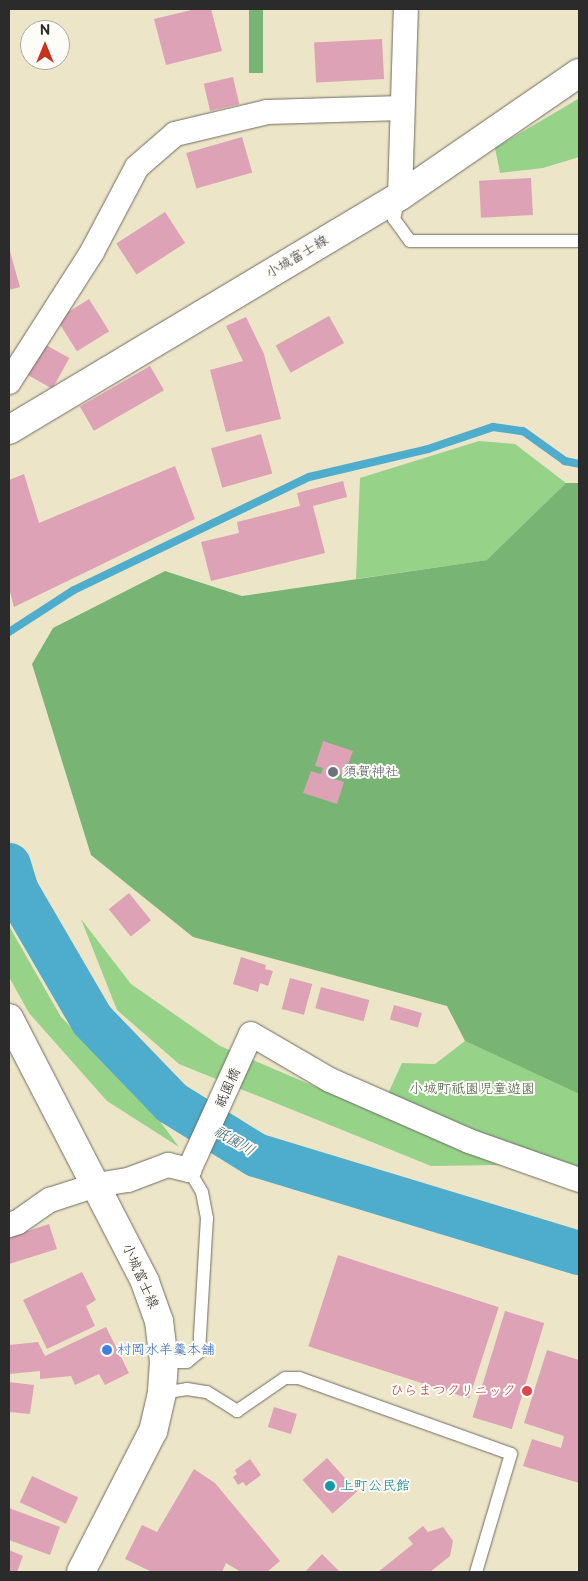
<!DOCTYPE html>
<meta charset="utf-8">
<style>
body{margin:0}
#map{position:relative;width:588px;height:1581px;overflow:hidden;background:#ede5c8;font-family:"Balsamiq Sans","Klee One",sans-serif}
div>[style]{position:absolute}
.green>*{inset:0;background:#96d389}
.forest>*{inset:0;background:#78b575;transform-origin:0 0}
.stream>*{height:8px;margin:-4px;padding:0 4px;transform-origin:4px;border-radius:4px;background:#4eaccc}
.river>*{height:44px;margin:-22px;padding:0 22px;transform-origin:22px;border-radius:22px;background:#4eaccc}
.building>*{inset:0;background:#dda2b5;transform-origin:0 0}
.roads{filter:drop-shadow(0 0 1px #6f6c62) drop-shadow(0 0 1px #6f6c62)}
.lane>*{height:12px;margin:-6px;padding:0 6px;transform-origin:6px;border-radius:6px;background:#fff}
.street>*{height:24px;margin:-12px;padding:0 12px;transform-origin:12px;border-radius:12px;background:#fff}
.primary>*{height:28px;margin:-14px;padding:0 14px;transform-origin:14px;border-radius:14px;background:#fff}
.dots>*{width:14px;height:14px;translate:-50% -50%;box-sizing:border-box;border:2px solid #fdfcf7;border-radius:50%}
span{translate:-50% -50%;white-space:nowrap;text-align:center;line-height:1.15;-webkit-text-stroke:4px #fdfcf7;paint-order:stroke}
.street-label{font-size:14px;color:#2b2b2b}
.worship-label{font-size:14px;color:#5b616d}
.left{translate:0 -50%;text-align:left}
.park-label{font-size:14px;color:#4b5d47}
.shop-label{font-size:14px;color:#366cbe}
.health-label{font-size:14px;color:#be3a42}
.right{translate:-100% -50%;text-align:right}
.culture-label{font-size:14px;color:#0d838f}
.water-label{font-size:15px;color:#395f6b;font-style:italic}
.frame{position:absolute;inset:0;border:10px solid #2b2b2b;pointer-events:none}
.north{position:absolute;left:20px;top:20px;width:50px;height:50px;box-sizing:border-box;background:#fdfcf7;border:1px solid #a9a8a5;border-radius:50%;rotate:0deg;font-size:14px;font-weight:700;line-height:20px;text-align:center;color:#2b2b2b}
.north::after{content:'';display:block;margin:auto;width:18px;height:22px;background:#c8321e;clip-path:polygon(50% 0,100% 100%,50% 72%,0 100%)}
</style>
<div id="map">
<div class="green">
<div style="clip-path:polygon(578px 99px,579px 157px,543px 168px,500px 173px,495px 148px)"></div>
<div style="clip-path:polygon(479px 441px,515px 444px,566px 483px,488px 560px,356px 579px,360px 478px)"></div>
<div style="clip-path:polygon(81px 919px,131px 984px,220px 1046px,499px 1165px,431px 1166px,179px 1064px,117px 1010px)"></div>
<div style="clip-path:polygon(9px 926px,61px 1017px,147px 1104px,179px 1147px,107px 1101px,29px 1013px,9px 977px)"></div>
<div style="clip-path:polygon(465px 1041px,579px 1094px,579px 1170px,386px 1098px,402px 1063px,435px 1064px)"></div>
</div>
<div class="forest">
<div style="left:249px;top:9px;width:14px;height:64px"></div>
<div style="clip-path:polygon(566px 483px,579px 483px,579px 1094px,465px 1041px,447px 1006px,193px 937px,91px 855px,32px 664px,53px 628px,165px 571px,242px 596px,487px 560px)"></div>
</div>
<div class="stream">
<div style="left:9px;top:632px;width:77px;rotate:-32.9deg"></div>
<div style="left:74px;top:590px;width:261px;rotate:-25.7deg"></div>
<div style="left:309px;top:477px;width:122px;rotate:-13.2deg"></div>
<div style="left:428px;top:449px;width:69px;rotate:-18.7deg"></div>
<div style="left:493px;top:427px;width:30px;rotate:8deg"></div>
<div style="left:523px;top:431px;width:52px;rotate:35.5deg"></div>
<div style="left:565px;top:461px;width:14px;rotate:12deg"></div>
</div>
<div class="river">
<div style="left:9px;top:865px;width:27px;rotate:73deg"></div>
<div style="left:17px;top:891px;width:149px;rotate:59.8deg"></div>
<div style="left:92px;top:1020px;width:115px;rotate:46.1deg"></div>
<div style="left:172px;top:1103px;width:99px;rotate:31.8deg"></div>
<div style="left:256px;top:1155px;width:338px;rotate:16.9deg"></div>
</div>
<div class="building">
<div style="clip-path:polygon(196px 9px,211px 9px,222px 51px,166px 65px,154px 19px)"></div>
<div style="left:382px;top:39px;width:40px;height:68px;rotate:87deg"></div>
<div style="left:233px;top:77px;width:28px;height:30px;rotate:77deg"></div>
<div style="left:242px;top:137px;width:37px;height:58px;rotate:74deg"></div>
<div style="left:531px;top:178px;width:37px;height:52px;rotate:87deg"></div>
<div style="left:165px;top:212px;width:37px;height:58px;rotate:57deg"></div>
<div style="clip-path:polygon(9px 248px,20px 287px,9px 290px)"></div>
<div style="left:89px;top:299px;width:38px;height:38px;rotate:58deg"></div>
<div style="left:329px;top:316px;width:31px;height:61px;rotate:61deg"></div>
<div style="clip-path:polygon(246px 317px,264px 354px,281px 419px,226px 432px,210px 370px,243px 361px,226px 326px)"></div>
<div style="left:44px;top:344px;width:29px;height:35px;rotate:29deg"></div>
<div style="left:150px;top:366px;width:28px;height:81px;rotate:60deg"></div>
<div style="left:261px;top:434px;width:41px;height:52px;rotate:74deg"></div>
<div style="clip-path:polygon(175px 466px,195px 519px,14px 607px,9px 588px,9px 480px,24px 474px,39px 523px)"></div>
<div style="clip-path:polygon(343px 481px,347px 497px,313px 506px,325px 553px,211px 581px,201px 542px,239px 533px,237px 522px,300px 506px,297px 493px)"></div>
<div style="clip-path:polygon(323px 741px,353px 751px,344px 775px,336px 773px,334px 779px,344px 782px,337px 804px,303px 793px,311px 771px,321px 774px,323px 768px,315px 766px)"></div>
<div style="left:129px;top:893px;width:35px;height:26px;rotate:51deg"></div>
<div style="clip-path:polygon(241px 957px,266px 965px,265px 969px,273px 971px,268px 986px,260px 983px,258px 992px,233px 984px)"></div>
<div style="left:290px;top:978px;width:23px;height:32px;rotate:15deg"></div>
<div style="left:321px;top:987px;width:50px;height:22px;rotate:15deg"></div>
<div style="left:394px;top:1005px;width:29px;height:15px;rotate:16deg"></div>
<div style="clip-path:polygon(49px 1224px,57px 1249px,9px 1264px,9px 1237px)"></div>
<div style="left:338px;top:1255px;width:169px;height:96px;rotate:18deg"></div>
<div style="clip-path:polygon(82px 1272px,96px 1300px,86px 1306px,95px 1326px,47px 1349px,23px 1300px)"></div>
<div style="left:505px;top:1311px;width:41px;height:111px;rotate:17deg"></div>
<div style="clip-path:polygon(106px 1327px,129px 1373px,105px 1385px,99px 1374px,75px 1385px,71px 1376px,40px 1379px,40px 1371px,9px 1374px,9px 1345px,38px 1342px,45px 1356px)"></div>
<div style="clip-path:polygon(547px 1350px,579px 1360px,579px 1483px,523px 1466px,532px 1439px,561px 1448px,564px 1436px,524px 1423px)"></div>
<div style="clip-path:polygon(9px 1382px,34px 1385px,30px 1414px,9px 1412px)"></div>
<div style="left:274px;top:1407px;width:24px;height:21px;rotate:17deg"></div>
<div style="left:327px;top:1458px;width:45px;height:33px;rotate:48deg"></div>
<div style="clip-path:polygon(250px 1459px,261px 1475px,246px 1486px,243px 1482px,238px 1485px,233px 1477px,237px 1474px,235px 1470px)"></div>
<div style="clip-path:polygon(194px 1469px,215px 1483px,280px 1561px,267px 1572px,241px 1572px,226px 1563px,222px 1572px,152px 1572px,125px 1559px,142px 1525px,157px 1532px)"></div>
<div style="left:32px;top:1476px;width:51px;height:29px;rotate:25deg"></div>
<div style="clip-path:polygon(9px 1508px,60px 1527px,50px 1555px,9px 1540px)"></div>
<div style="clip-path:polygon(423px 1526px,428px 1532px,443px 1527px,453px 1541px,450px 1556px,430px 1572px,378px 1572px,413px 1544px,408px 1538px)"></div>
<div style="clip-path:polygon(9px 1550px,23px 1556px,17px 1572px,9px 1572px)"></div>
<div style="clip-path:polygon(322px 1554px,340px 1572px,305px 1572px)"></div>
</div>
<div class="roads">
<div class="lane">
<div style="left:399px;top:199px;width:21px;rotate:104deg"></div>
<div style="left:394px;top:219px;width:27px;rotate:54deg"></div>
<div style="left:410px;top:241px;width:169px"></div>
<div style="left:164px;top:1362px;width:23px"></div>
<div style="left:187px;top:1362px;width:16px;rotate:-40deg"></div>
<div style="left:199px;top:1352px;width:134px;rotate:-86.6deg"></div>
<div style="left:207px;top:1218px;width:26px;rotate:-101deg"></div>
<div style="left:202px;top:1192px;width:26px;rotate:-121deg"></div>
<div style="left:162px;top:1393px;width:25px;rotate:-9deg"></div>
<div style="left:187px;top:1389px;width:20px;rotate:9deg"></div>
<div style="left:207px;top:1392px;width:36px;rotate:32deg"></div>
<div style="left:237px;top:1411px;width:58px;rotate:-34.5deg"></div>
<div style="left:285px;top:1378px;width:14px"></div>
<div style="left:299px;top:1378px;width:225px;rotate:19.7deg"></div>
<div style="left:511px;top:1454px;width:123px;rotate:106.5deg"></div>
</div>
<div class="street">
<div style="left:400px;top:196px;width:187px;rotate:-88.2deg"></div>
<div style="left:9px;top:382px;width:154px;rotate:-57.4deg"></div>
<div style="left:92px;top:252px;width:96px;rotate:-62.1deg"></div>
<div style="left:137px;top:167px;width:50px;rotate:-41deg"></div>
<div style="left:175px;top:134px;width:95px;rotate:-13.4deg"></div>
<div style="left:267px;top:112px;width:135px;rotate:-1.7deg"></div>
<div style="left:9px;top:1225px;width:9px;rotate:-18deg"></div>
<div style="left:18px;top:1222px;width:39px;rotate:-35deg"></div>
<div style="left:50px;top:1200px;width:48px;rotate:-18.1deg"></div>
<div style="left:96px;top:1185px;width:32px;rotate:-9deg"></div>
<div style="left:128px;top:1180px;width:43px;rotate:-20.6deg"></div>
<div style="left:168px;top:1165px;width:22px;rotate:13deg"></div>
<div style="left:189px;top:1170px;width:149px;rotate:-65.5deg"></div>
<div style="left:251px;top:1034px;width:91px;rotate:30.2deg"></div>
<div style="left:330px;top:1080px;width:152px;rotate:23.7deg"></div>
<div style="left:469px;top:1141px;width:117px;rotate:19.5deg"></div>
</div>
<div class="primary">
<div style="left:9px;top:430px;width:456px;rotate:-30.9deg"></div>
<div style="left:400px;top:196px;width:217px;rotate:-34.5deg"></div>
<div style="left:9px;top:1018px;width:297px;rotate:62.7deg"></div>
<div style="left:145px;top:1282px;width:41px;rotate:70.3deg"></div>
<div style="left:159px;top:1321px;width:41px;rotate:83deg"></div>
<div style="left:164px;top:1362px;width:31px;rotate:94deg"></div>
<div style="left:162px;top:1393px;width:39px;rotate:103deg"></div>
<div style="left:153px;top:1431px;width:158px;rotate:117.1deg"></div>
</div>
</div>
<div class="dots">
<div style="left:333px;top:772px;background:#6b7280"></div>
<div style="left:107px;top:1350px;background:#3f7fe0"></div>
<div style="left:527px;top:1391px;background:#e0444e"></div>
<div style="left:330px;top:1486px;background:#0f9aa8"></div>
</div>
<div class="street-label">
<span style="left:297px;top:257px;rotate:-31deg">小城富士線</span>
<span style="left:228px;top:1088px;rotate:-66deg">祇園橋</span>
<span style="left:140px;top:1276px;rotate:66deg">小城富士線</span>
</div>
<div class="worship-label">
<span class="left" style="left:343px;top:772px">須賀神社</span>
</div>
<div class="park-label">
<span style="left:472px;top:1089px">小城町祇園児童遊園</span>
</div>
<div class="shop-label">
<span class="left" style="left:117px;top:1350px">村岡水羊羹本舗</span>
</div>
<div class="health-label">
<span class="right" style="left:516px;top:1391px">ひらまつクリニック</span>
</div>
<div class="culture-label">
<span class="left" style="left:340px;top:1486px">上町公民館</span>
</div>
<div class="water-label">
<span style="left:234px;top:1141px;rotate:31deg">祇園川</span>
</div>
<div class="frame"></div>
<div class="north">N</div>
</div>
